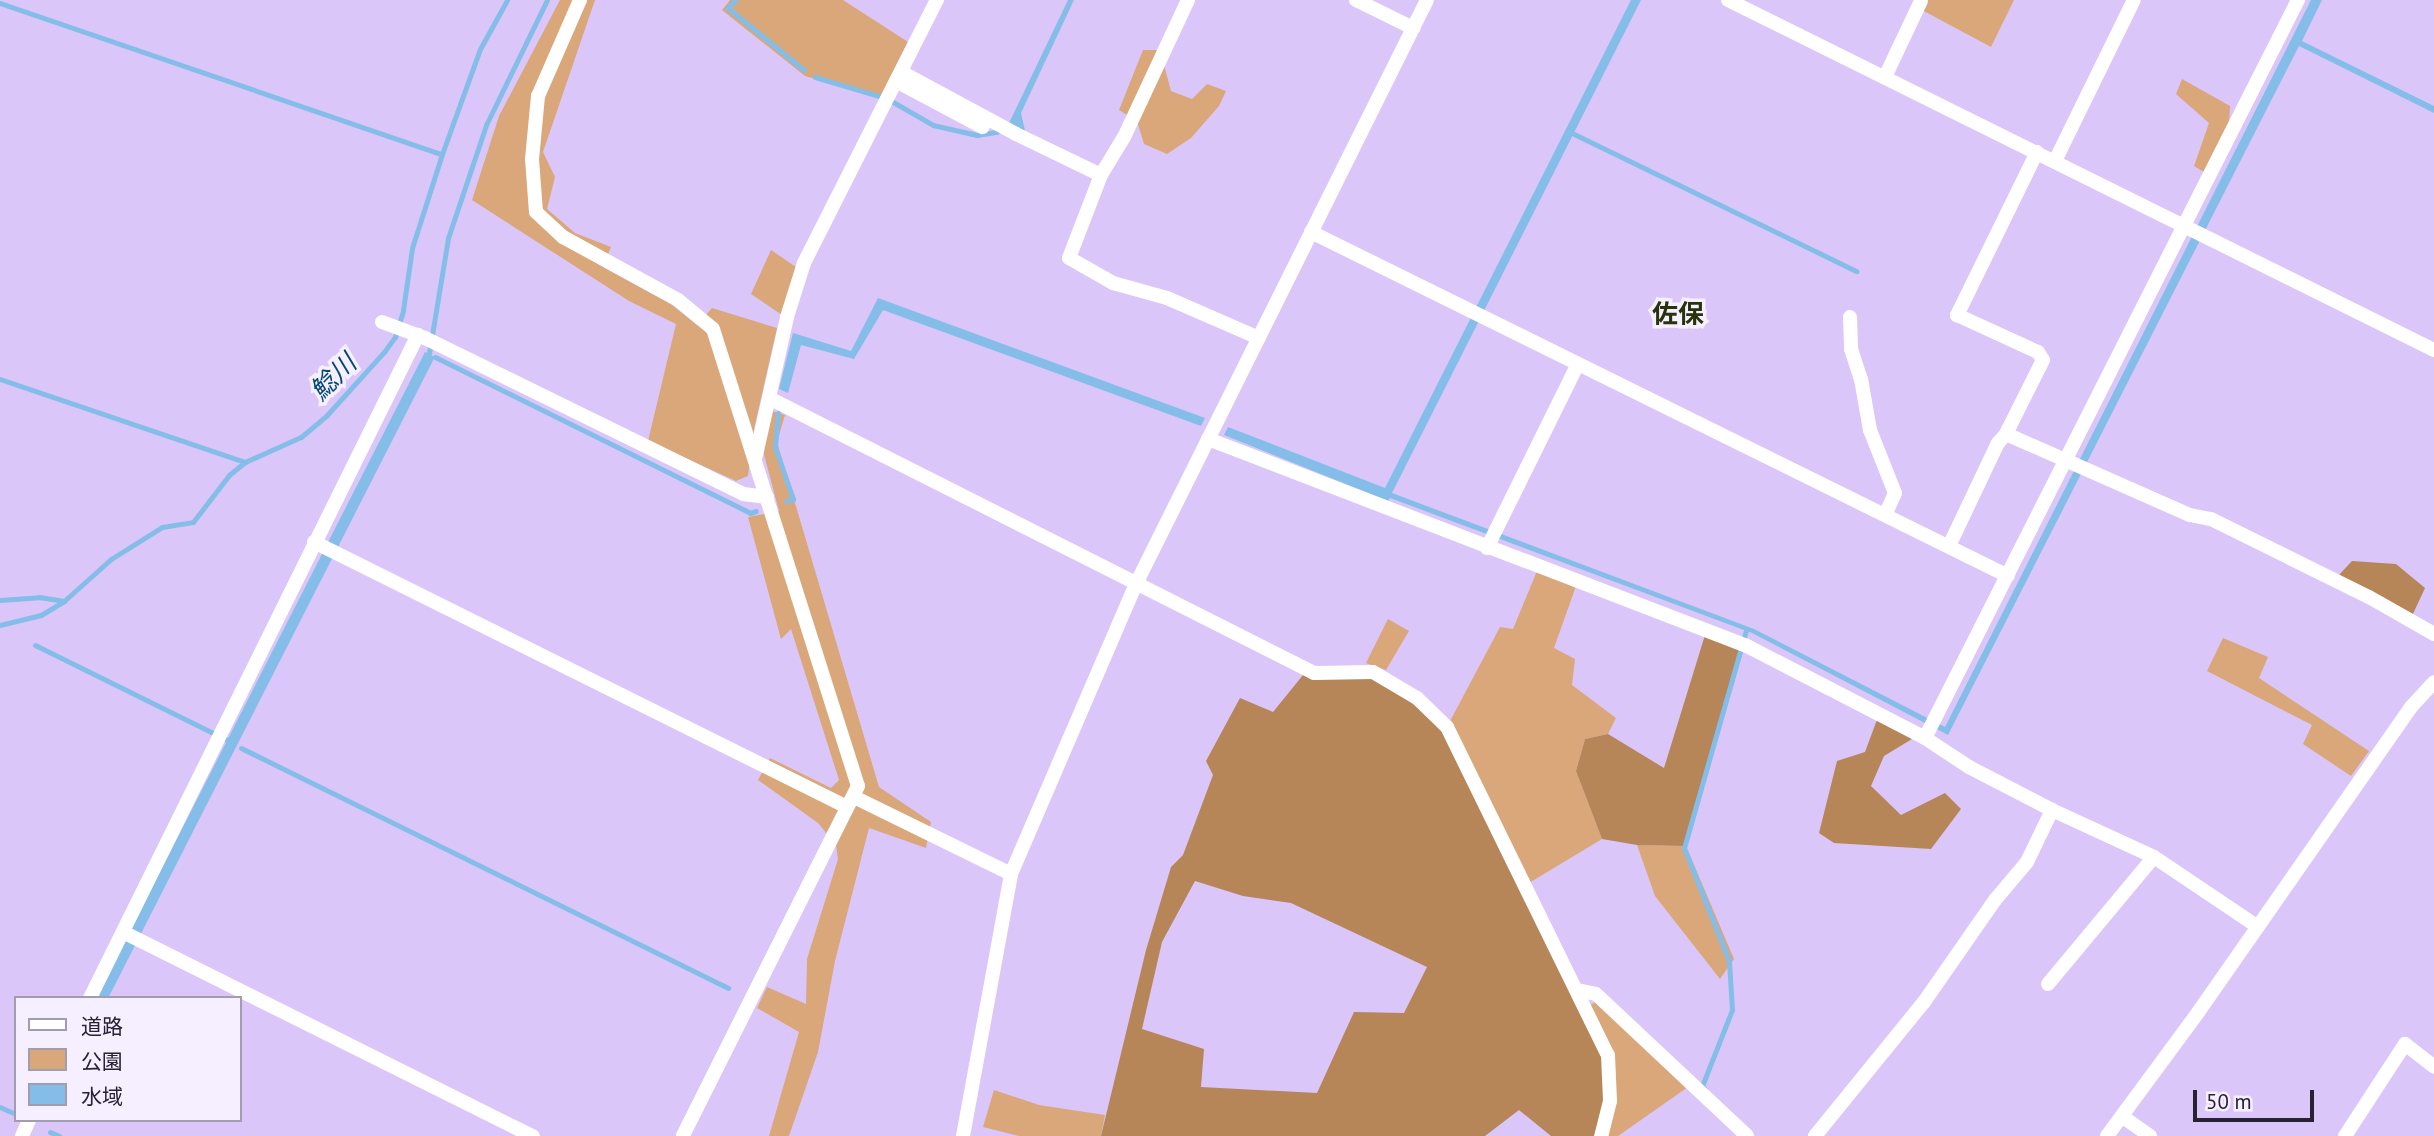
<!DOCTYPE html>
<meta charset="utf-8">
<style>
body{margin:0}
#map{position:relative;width:2434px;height:1136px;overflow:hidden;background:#dbc6f9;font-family:"PT Sans","Noto Sans JP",sans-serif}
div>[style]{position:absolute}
.green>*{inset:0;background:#d9a77a}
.forest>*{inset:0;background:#b68558}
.water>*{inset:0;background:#85bde9;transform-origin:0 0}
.stream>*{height:5px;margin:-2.5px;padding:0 2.5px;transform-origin:2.5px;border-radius:2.5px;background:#85bde9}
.minor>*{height:14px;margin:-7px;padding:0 7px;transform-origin:7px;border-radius:7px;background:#fff}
span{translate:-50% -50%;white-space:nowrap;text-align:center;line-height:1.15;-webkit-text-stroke:7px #f5efff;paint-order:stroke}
.neighbourhood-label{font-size:26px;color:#28320c;font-weight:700}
.water-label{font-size:26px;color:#024972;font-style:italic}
.legend{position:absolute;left:14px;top:996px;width:228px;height:126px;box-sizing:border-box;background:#f5efff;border:2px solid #a39cad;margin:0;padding:9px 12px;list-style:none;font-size:21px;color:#282033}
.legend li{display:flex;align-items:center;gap:14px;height:35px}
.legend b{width:35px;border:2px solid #a39cad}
.scale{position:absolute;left:2193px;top:1090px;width:121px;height:32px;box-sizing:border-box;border:4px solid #282033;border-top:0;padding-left:9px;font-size:21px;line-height:24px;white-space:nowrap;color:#282033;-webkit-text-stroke:5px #f5efff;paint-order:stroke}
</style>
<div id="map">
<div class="green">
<div style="clip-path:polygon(560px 0,595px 0,543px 152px,555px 177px,547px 209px,575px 233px,611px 247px,603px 267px,671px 304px,697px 325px,712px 308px,777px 328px,754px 429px,748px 476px,736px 481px,648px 441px,676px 324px,629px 301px,472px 200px,499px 116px)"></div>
<div style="clip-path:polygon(730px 0,843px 0,908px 42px,880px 98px,805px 76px,722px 10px)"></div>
<div style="clip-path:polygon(1925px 0,2014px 0,1991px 47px,1920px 9px)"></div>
<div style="clip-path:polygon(1143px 50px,1160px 50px,1171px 91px,1192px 99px,1207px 84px,1226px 91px,1219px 106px,1191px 138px,1167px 154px,1144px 144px,1137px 121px,1119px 110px)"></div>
<div style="clip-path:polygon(2182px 79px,2230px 106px,2229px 124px,2207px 174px,2194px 166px,2209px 123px,2176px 94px)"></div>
<div style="clip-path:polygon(771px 250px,796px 267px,782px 315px,751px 294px)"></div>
<div style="clip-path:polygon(769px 410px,785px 415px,777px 442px,879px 787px,931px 822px,926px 848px,869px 828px,835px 961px,818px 1052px,789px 1136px,769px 1136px,799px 1032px,757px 1008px,767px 987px,806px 1004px,807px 959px,838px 859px,836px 845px,818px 823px,758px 780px,770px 758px,831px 788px,839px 780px,791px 629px,781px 639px,748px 517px,779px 511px,762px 447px)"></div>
<div style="clip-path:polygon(1537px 571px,1576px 586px,1554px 648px,1575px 659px,1572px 685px,1616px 718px,1608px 734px,1585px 739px,1576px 771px,1602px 839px,1529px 883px,1449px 723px,1500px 627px,1513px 629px)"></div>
<div style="clip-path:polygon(1388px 619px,1409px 631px,1386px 670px,1366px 663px)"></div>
<div style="clip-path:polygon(2223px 638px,2268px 657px,2259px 678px,2369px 751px,2351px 776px,2303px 744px,2312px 725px,2207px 671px)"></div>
<div style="clip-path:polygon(1637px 845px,1686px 846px,1734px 959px,1720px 979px,1655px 896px)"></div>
<div style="clip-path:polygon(1596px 1002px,1688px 1087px,1618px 1136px,1606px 1136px,1590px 1005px)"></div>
<div style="clip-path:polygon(994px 1090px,1039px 1105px,1105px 1115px,1101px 1136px,1019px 1136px,983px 1127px)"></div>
</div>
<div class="forest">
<div style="clip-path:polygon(2352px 561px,2396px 564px,2425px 588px,2412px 616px,2339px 575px)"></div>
<div style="clip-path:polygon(1705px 635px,1744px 648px,1686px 846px,1637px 845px,1602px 839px,1576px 771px,1585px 739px,1608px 734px,1664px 768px)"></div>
<div style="clip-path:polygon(evenodd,1303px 675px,1370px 677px,1415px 701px,1441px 727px,1603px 1058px,1604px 1102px,1594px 1136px,1551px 1136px,1519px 1110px,1485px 1136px,1101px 1136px,1146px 950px,1171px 867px,1183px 855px,1213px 775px,1206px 761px,1240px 698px,1273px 712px,1303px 675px,1195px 881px,1243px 896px,1291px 903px,1427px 967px,1404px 1013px,1354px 1012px,1317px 1093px,1201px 1087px,1204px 1049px,1142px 1029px,1162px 942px,1195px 881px)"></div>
<div style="clip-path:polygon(1878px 717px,1912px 739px,1884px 756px,1871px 786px,1901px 815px,1945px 793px,1961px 809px,1931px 849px,1834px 843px,1819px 833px,1837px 761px,1865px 752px)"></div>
</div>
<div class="water">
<div style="clip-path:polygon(1068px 0,1074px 0,1021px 113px,1026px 135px,1009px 123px)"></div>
<div style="clip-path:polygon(1631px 0,1641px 0,1392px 493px,1754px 629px,1945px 727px,2311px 0,2322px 0,2302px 41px,2434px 106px,2434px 113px,2299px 46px,1948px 735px,1752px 633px,1390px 498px,1388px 501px,1224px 435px,1228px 427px,1385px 488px)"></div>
<div style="clip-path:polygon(878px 298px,1205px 418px,1201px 426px,883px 310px,854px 359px,801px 345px,788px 393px,779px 389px,793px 333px,851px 351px)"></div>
<div style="left:425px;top:352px;width:11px;height:721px;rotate:27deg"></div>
</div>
<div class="stream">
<div style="left:735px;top:0;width:11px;rotate:131deg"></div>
<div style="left:728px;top:8px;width:98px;rotate:39.2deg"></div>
<div style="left:0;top:3px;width:467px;rotate:18.9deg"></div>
<div style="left:815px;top:77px;width:67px;rotate:16.5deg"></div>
<div style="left:893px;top:102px;width:46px;rotate:29.9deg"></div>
<div style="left:933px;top:125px;width:45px;rotate:12.8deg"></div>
<div style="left:977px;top:135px;width:20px;rotate:-9deg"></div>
<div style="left:1574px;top:134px;width:314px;rotate:25.9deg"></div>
<div style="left:429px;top:353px;width:117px;rotate:-80.6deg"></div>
<div style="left:448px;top:238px;width:119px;rotate:-71.4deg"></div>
<div style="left:486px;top:125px;width:139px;rotate:-64deg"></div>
<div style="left:435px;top:357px;width:352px;rotate:26.3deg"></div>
<div style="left:750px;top:513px;width:6px;rotate:-18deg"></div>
<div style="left:0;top:379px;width:259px;rotate:18.7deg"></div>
<div style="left:778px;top:413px;width:34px;rotate:95deg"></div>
<div style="left:775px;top:447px;width:55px;rotate:70.9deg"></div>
<div style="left:793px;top:499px;width:7px;rotate:164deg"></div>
<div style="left:0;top:600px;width:39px;rotate:-4deg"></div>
<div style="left:39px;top:597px;width:24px;rotate:9deg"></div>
<div style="left:0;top:625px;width:42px;rotate:-13.7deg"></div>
<div style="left:41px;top:615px;width:27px;rotate:-31deg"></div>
<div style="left:64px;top:601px;width:63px;rotate:-41.8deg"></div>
<div style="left:111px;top:559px;width:60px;rotate:-32.1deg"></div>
<div style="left:162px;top:527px;width:31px;rotate:-9deg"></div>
<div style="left:193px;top:522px;width:59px;rotate:-52.5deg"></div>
<div style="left:229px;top:475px;width:21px;rotate:-39deg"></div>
<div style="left:245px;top:462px;width:61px;rotate:-24.1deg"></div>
<div style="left:301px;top:437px;width:34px;rotate:-40deg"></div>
<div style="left:327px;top:415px;width:85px;rotate:-47.9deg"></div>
<div style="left:384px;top:352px;width:19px;rotate:-54deg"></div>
<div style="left:395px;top:337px;width:28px;rotate:-73deg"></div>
<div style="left:403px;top:310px;width:63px;rotate:-81.7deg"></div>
<div style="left:412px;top:248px;width:99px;rotate:-72.3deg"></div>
<div style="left:442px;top:154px;width:112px;rotate:-70.1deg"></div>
<div style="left:480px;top:49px;width:56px;rotate:-61.1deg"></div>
<div style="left:35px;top:645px;width:219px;rotate:26.3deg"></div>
<div style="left:241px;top:748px;width:543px;rotate:26.23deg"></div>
<div style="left:1705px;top:1089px;width:4px;rotate:-135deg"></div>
<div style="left:1702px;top:1086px;width:82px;rotate:-68.5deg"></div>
<div style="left:1732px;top:1010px;width:49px;rotate:-93.5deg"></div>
<div style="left:1729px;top:961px;width:122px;rotate:-111.7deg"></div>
<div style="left:1684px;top:848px;width:226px;rotate:-74.1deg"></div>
<div style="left:0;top:1107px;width:17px;rotate:24deg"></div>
<div style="left:50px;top:1132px;width:10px;rotate:24deg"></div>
</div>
<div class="minor">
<div style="left:580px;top:0;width:105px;rotate:113.6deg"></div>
<div style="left:538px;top:96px;width:63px;rotate:95.4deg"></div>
<div style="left:532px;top:159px;width:53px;rotate:85.7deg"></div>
<div style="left:536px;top:212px;width:37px;rotate:43deg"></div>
<div style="left:563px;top:237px;width:131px;rotate:28.7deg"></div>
<div style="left:678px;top:300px;width:45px;rotate:39.6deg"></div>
<div style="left:713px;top:329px;width:479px;rotate:72.4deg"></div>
<div style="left:858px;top:786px;width:391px;rotate:116.6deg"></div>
<div style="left:1188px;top:0;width:151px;rotate:115deg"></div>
<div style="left:1124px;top:137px;width:44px;rotate:121.2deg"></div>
<div style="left:1101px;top:175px;width:89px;rotate:111.1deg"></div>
<div style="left:1069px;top:258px;width:51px;rotate:29.6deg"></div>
<div style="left:1113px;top:283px;width:56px;rotate:15.5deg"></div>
<div style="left:1167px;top:298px;width:100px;rotate:23.5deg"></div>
<div style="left:1356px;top:0;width:64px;rotate:26.2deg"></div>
<div style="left:1728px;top:0;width:788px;rotate:26.37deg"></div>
<div style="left:901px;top:72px;width:131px;rotate:28.3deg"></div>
<div style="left:1016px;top:134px;width:94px;rotate:25.8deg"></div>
<div style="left:1885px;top:77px;width:84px;rotate:-64.7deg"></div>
<div style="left:896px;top:81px;width:98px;rotate:28.1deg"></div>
<div style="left:2037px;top:152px;width:182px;rotate:116.1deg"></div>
<div style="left:1957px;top:315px;width:89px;rotate:24.6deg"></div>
<div style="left:2038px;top:352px;width:9px;rotate:58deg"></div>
<div style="left:2043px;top:360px;width:83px;rotate:116.6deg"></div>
<div style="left:2006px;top:434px;width:201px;rotate:23.8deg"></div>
<div style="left:2190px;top:515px;width:21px;rotate:11deg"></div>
<div style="left:2211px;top:519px;width:176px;rotate:26.3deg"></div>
<div style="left:2369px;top:597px;width:75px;rotate:29.6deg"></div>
<div style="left:2055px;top:161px;width:179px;rotate:-63.9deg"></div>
<div style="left:1311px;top:232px;width:777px;rotate:26.27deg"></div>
<div style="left:1850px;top:317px;width:32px;rotate:88deg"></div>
<div style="left:1851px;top:349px;width:32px;rotate:72deg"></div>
<div style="left:1861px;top:379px;width:52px;rotate:80deg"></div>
<div style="left:1870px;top:430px;width:68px;rotate:68.4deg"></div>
<div style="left:1895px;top:493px;width:24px;rotate:114deg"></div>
<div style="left:382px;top:322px;width:46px;rotate:20.4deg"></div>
<div style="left:425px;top:338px;width:354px;rotate:26.1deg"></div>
<div style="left:743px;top:494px;width:24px;rotate:7deg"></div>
<div style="left:769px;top:398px;width:610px;rotate:26.77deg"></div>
<div style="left:1314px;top:673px;width:59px;rotate:-1deg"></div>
<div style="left:1373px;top:672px;width:51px;rotate:30.6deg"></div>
<div style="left:1417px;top:698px;width:42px;rotate:44deg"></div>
<div style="left:1447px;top:727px;width:365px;rotate:63.9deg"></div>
<div style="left:1608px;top:1055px;width:46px;rotate:87.5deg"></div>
<div style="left:1610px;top:1101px;width:36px;rotate:104deg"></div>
<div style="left:1208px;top:439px;width:577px;rotate:21.01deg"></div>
<div style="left:1747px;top:646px;width:200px;rotate:27.3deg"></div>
<div style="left:1925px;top:738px;width:53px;rotate:33.4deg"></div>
<div style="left:1969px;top:767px;width:93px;rotate:27.4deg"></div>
<div style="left:2052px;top:810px;width:112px;rotate:24.7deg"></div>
<div style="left:2154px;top:857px;width:125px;rotate:33.9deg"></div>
<div style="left:756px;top:455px;width:141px;rotate:-77.3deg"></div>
<div style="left:787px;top:317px;width:57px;rotate:-72.5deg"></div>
<div style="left:804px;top:263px;width:295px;rotate:-63.2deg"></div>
<div style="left:314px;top:542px;width:593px;rotate:26.44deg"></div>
<div style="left:1949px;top:546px;width:114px;rotate:-64.6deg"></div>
<div style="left:1998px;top:443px;width:12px;rotate:-48deg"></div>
<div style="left:1487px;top:548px;width:205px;rotate:-63.7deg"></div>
<div style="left:1925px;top:738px;width:827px;rotate:-63.19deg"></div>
<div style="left:854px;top:797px;width:175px;rotate:26.1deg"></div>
<div style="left:123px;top:932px;width:458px;rotate:26.5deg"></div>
<div style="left:2048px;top:984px;width:165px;rotate:-50.2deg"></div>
<div style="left:1577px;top:990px;width:19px;rotate:12deg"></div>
<div style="left:1596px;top:994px;width:207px;rotate:43.2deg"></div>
<div style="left:90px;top:998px;width:740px;rotate:-63.68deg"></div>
<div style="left:2123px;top:1117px;width:33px;rotate:35deg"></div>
<div style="left:22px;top:1136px;width:17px;rotate:-66deg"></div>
<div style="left:963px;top:1136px;width:266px;rotate:-79.6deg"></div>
<div style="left:1011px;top:874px;width:316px;rotate:-66.7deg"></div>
<div style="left:1136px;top:584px;width:652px;rotate:-63.51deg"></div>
<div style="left:1815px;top:1136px;width:173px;rotate:-50.9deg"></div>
<div style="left:1924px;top:1002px;width:124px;rotate:-55.2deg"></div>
<div style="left:1995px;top:900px;width:50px;rotate:-49.9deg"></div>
<div style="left:2027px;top:862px;width:58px;rotate:-64.3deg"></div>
<div style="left:2107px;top:1136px;width:155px;rotate:-53.6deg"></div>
<div style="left:2199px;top:1011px;width:371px;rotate:-55.1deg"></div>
<div style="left:2411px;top:707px;width:34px;rotate:-47deg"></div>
<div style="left:2345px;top:1136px;width:110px;rotate:-56.9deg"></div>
<div style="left:2405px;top:1044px;width:37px;rotate:38deg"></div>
</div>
<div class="neighbourhood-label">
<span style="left:1678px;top:314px">佐保</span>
</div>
<div class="water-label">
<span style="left:333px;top:377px;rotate:-45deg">鯰川</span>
</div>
<ul class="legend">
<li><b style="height:9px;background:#fff"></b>道路</li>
<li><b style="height:19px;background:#d9a77a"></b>公園</li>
<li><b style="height:19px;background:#85bde9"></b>水域</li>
</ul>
<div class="scale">50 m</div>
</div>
